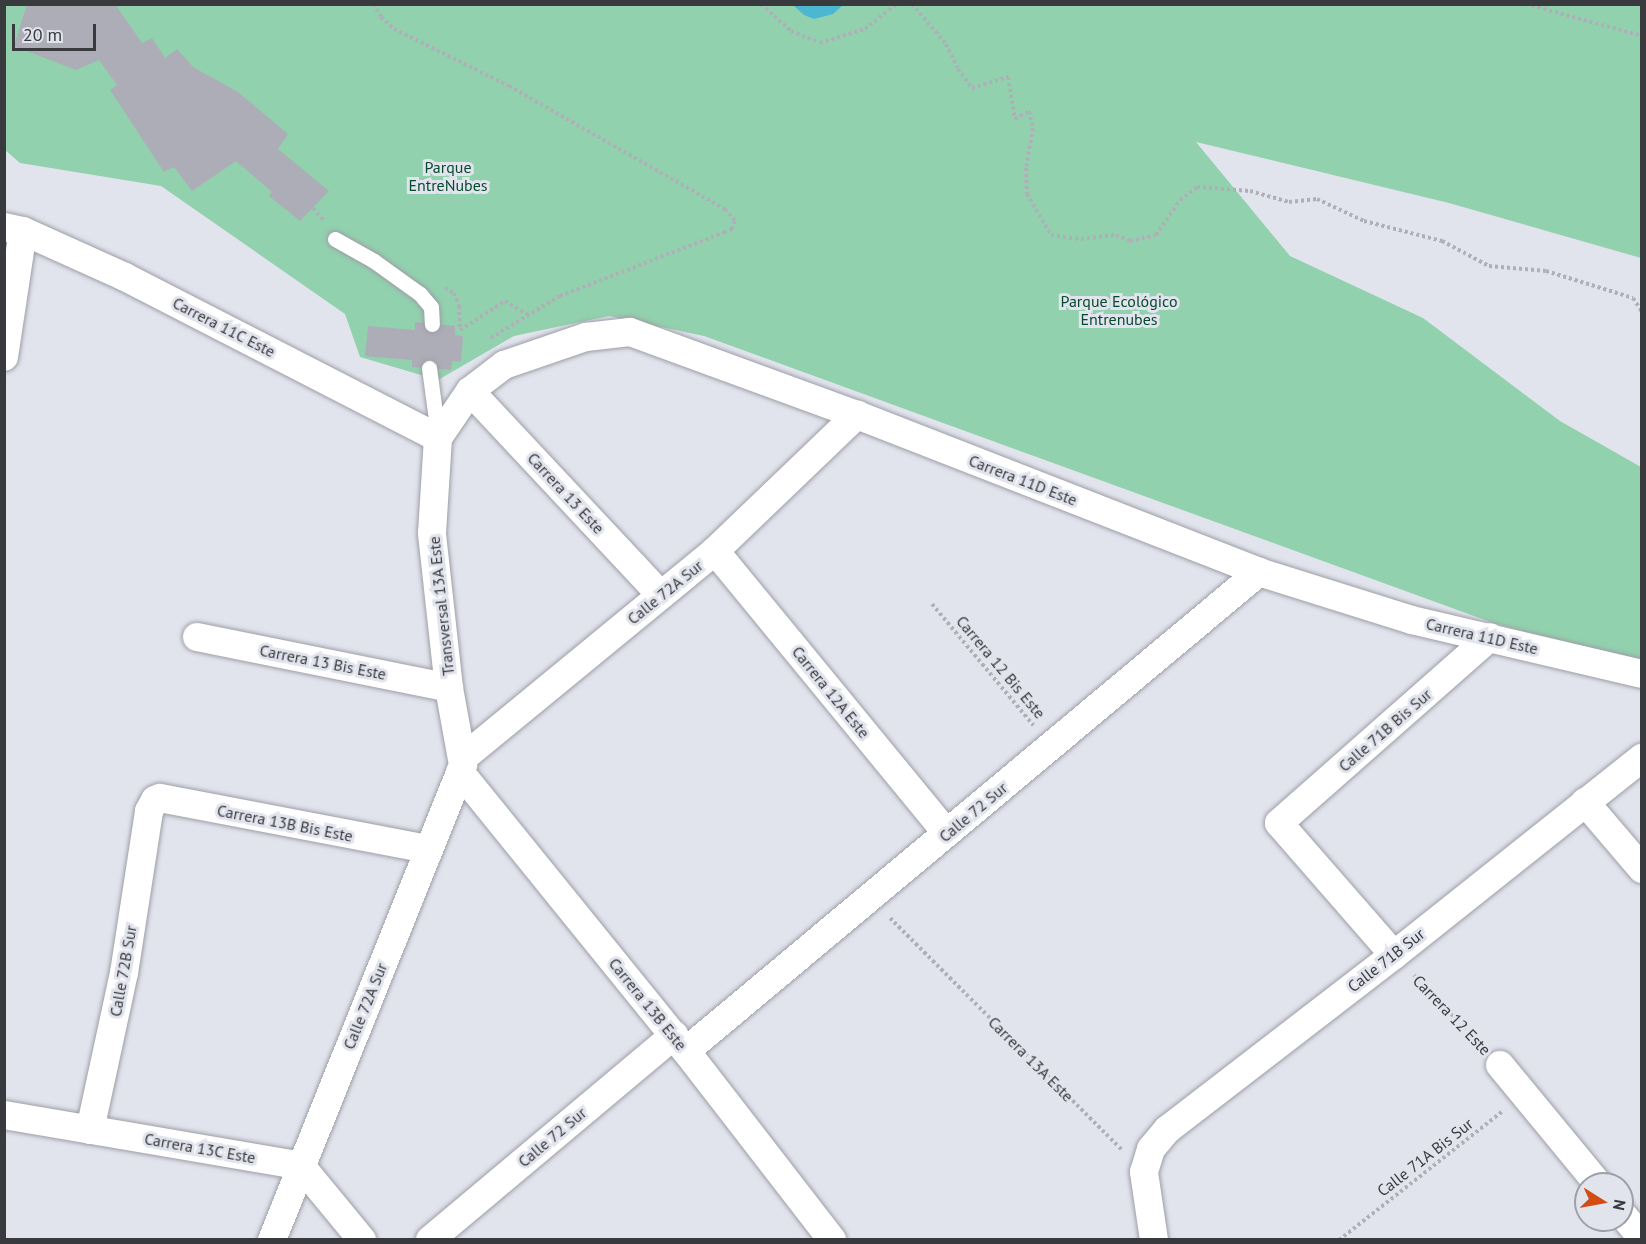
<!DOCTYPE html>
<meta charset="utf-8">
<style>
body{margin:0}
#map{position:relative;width:1646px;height:1244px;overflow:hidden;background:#e2e4ed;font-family:"PT Sans",sans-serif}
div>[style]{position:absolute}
.green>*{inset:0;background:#92d1ae}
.water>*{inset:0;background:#4cb7d1}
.building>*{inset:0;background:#acadb6}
.path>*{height:4px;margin-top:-2px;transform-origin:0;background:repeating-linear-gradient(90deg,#aeb0b7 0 3px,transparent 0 6px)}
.roads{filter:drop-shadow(0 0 2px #9d9ea7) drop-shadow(0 0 2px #9d9ea7)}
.lane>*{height:15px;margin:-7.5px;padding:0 7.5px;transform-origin:7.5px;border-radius:7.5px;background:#fff}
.street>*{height:28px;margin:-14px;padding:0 14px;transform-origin:14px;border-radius:14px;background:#fff}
span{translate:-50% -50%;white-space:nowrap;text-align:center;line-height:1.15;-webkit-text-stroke:6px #e2e4ed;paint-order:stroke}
.park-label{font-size:16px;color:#064a2e}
.street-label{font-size:16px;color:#393a3e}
.frame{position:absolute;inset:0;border:6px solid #393a3e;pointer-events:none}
.north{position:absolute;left:1574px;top:1172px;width:60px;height:60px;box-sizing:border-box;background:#e2e4ed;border:2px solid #9ea0a7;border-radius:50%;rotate:101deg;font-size:16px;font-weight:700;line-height:24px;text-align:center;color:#393a3e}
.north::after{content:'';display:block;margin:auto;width:21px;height:27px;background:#d24c13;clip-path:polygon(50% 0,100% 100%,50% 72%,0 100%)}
.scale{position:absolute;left:12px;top:24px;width:84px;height:27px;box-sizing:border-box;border:3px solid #393a3e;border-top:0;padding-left:8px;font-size:18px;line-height:21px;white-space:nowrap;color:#393a3e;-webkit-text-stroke:4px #e2e4ed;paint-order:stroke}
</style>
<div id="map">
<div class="green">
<div style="clip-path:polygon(4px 5px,1641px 5px,1641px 258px,1449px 203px,1196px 142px,1290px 256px,1423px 318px,1560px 421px,1641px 467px,1641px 661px,1496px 624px,704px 336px,609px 316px,514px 336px,438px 380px,360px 357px,345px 314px,161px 186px,20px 163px,5px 150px)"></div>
</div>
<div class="water">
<div style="clip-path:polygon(793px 5px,843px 5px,833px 14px,814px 19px,804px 15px)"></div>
</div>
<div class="building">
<div style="clip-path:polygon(27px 4px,115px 4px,142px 43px,152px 38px,165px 58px,177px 49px,193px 67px,238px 92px,288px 134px,278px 149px,329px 191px,300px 221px,269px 196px,272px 192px,236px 161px,192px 191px,174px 167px,164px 172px,110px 90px,117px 85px,99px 60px,76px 70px,14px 46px)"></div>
<div style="clip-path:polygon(415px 322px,455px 326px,455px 335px,463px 336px,461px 362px,452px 361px,451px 370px,412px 367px,412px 360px,365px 356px,368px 326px,415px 330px)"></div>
</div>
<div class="path">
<div style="left:373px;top:4px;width:15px;rotate:58deg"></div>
<div style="left:381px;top:17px;width:18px;rotate:43deg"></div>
<div style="left:394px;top:29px;width:128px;rotate:26.4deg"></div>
<div style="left:509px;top:86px;width:249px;rotate:29.7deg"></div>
<div style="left:725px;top:209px;width:16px;rotate:50deg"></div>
<div style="left:735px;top:221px;width:9px;rotate:111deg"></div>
<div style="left:732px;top:229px;width:8px;rotate:157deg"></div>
<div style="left:725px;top:232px;width:177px;rotate:158.8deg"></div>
<div style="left:560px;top:296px;width:83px;rotate:148.8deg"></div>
<div style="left:761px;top:4px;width:40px;rotate:42deg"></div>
<div style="left:791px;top:31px;width:31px;rotate:22deg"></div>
<div style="left:820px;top:43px;width:47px;rotate:-17.3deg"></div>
<div style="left:865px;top:29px;width:40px;rotate:-39deg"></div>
<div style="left:912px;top:4px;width:52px;rotate:49.6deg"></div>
<div style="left:946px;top:44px;width:28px;rotate:64deg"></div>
<div style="left:958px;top:69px;width:24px;rotate:54deg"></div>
<div style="left:972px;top:88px;width:38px;rotate:-17deg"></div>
<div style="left:1008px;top:77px;width:43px;rotate:80.5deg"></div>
<div style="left:1015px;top:119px;width:16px;rotate:-30deg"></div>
<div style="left:1029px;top:111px;width:17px;rotate:77deg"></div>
<div style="left:1033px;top:128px;width:41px;rotate:99.9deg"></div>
<div style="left:1026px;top:168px;width:26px;rotate:88deg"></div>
<div style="left:1027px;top:194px;width:48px;rotate:59.7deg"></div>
<div style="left:1051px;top:235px;width:30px;rotate:8deg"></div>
<div style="left:1081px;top:239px;width:35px;rotate:-7deg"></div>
<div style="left:1116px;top:235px;width:15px;rotate:23deg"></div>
<div style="left:1130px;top:241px;width:27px;rotate:-13deg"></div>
<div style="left:1156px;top:235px;width:42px;rotate:-55.6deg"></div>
<div style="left:1180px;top:200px;width:21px;rotate:-37deg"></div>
<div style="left:1197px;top:187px;width:53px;rotate:4.3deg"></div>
<div style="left:1250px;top:191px;width:41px;rotate:15.8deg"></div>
<div style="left:1289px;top:202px;width:28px;rotate:-6deg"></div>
<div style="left:1317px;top:199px;width:52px;rotate:25.1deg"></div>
<div style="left:1364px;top:221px;width:81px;rotate:14.4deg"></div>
<div style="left:1442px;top:241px;width:53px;rotate:28deg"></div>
<div style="left:1489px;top:266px;width:57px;rotate:5deg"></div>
<div style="left:1546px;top:271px;width:91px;rotate:17.2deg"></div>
<div style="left:1633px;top:298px;width:17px;rotate:57deg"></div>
<div style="left:1526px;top:4px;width:120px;rotate:15.4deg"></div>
<div style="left:313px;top:208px;width:17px;rotate:50deg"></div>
<div style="left:445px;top:288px;width:10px;rotate:29deg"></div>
<div style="left:454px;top:293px;width:14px;rotate:69deg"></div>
<div style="left:459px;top:306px;width:24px;rotate:88deg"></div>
<div style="left:460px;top:330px;width:54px;rotate:-32.8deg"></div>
<div style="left:505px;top:301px;width:26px;rotate:31deg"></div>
<div style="left:932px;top:604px;width:158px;rotate:50.1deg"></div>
<div style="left:890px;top:918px;width:328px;rotate:45deg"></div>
<div style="left:1414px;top:975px;width:97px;rotate:46.3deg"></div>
<div style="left:1339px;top:1240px;width:209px;rotate:-38.2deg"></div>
</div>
<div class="roads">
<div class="lane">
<div style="left:335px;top:239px;width:45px;rotate:29.4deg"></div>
<div style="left:374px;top:261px;width:57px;rotate:35.7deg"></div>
<div style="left:420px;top:294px;width:17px;rotate:50deg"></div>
<div style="left:431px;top:307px;width:17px;rotate:87deg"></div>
<div style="left:429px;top:368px;width:68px;rotate:82.3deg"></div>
</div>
<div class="street">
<div style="left:4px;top:227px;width:19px;rotate:12deg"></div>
<div style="left:23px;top:231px;width:112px;rotate:24.3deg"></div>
<div style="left:125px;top:277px;width:352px;rotate:27.2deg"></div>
<div style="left:4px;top:357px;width:127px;rotate:-81.4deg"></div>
<div style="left:470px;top:391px;width:279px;rotate:46.9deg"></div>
<div style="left:438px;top:438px;width:57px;rotate:-55.8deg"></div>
<div style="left:470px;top:391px;width:43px;rotate:-37.4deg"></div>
<div style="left:504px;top:365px;width:87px;rotate:-18.9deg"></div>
<div style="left:586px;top:337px;width:44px;rotate:-6.5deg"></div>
<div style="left:630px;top:332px;width:242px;rotate:20.1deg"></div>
<div style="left:857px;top:415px;width:432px;rotate:21.3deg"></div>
<div style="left:1259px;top:572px;width:160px;rotate:17.4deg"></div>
<div style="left:1412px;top:620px;width:236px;rotate:13.2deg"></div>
<div style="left:715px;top:551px;width:365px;rotate:50.6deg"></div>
<div style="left:197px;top:637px;width:257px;rotate:11.4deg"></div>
<div style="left:463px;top:758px;width:326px;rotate:-39.4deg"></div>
<div style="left:715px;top:551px;width:197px;rotate:-43.8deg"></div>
<div style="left:460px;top:772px;width:359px;rotate:51deg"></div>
<div style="left:686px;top:1051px;width:239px;rotate:52.3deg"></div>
<div style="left:1585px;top:802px;width:88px;rotate:49.6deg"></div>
<div style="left:1394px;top:955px;width:175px;rotate:-131.1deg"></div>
<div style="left:1279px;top:823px;width:281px;rotate:-41.4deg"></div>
<div style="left:686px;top:1051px;width:747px;rotate:-39.89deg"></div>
<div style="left:1500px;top:1065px;width:154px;rotate:50.5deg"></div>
<div style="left:4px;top:1115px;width:301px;rotate:9.7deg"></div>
<div style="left:301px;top:1166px;width:96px;rotate:50.5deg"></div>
<div style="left:90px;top:1130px;width:161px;rotate:-77.8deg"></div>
<div style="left:124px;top:973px;width:164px;rotate:-81.2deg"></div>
<div style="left:149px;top:811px;width:13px;rotate:-61deg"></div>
<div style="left:155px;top:800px;width:5px;rotate:-22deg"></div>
<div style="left:160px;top:798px;width:273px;rotate:10.8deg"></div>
<div style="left:1622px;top:1214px;width:31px;rotate:50deg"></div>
<div style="left:272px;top:1240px;width:512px;rotate:-68.09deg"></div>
<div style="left:463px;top:765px;width:78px;rotate:-100.3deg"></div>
<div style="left:449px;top:688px;width:156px;rotate:-96.3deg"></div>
<div style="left:432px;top:533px;width:95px;rotate:-86.4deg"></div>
<div style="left:430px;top:1240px;width:319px;rotate:-40deg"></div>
<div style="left:1154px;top:1240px;width:69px;rotate:-98.4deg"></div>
<div style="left:1144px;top:1172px;width:24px;rotate:-73deg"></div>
<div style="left:1151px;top:1149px;width:26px;rotate:-50deg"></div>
<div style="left:1168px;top:1129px;width:285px;rotate:-37.6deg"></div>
<div style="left:1394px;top:955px;width:317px;rotate:-38.5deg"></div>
</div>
</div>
<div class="park-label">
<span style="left:448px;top:176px">Parque<br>EntreNubes</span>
<span style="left:1119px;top:310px">Parque Ecológico<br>Entrenubes</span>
</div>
<div class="street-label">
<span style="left:224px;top:327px;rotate:27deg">Carrera 11C Este</span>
<span style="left:1023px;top:480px;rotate:21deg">Carrera 11D Este</span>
<span style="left:566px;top:493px;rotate:47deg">Carrera 13 Este</span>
<span style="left:665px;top:592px;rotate:-39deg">Calle 72A Sur</span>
<span style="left:441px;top:606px;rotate:-96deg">Transversal 13A Este</span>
<span style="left:1482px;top:636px;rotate:13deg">Carrera 11D Este</span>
<span style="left:323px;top:662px;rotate:11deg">Carrera 13 Bis Este</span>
<span style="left:1001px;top:667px;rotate:50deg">Carrera 12 Bis Este</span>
<span style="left:831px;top:692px;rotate:51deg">Carrera 12A Este</span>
<span style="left:1385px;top:730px;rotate:-41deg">Calle 71B Bis Sur</span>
<span style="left:973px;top:812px;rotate:-40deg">Calle 72 Sur</span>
<span style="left:285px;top:823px;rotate:11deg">Carrera 13B Bis Este</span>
<span style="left:1386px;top:960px;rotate:-38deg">Calle 71B Sur</span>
<span style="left:123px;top:971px;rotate:-80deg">Calle 72B Sur</span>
<span style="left:648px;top:1004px;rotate:51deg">Carrera 13B Este</span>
<span style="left:365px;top:1006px;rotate:-68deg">Calle 72A Sur</span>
<span style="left:1452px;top:1015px;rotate:46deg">Carrera 12 Este</span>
<span style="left:1031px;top:1059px;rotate:45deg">Carrera 13A Este</span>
<span style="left:552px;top:1137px;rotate:-40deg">Calle 72 Sur</span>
<span style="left:200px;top:1148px;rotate:10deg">Carrera 13C Este</span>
<span style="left:1425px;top:1157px;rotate:-38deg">Calle 71A Bis Sur</span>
</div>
<div class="frame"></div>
<div class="north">N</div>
<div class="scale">20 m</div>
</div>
